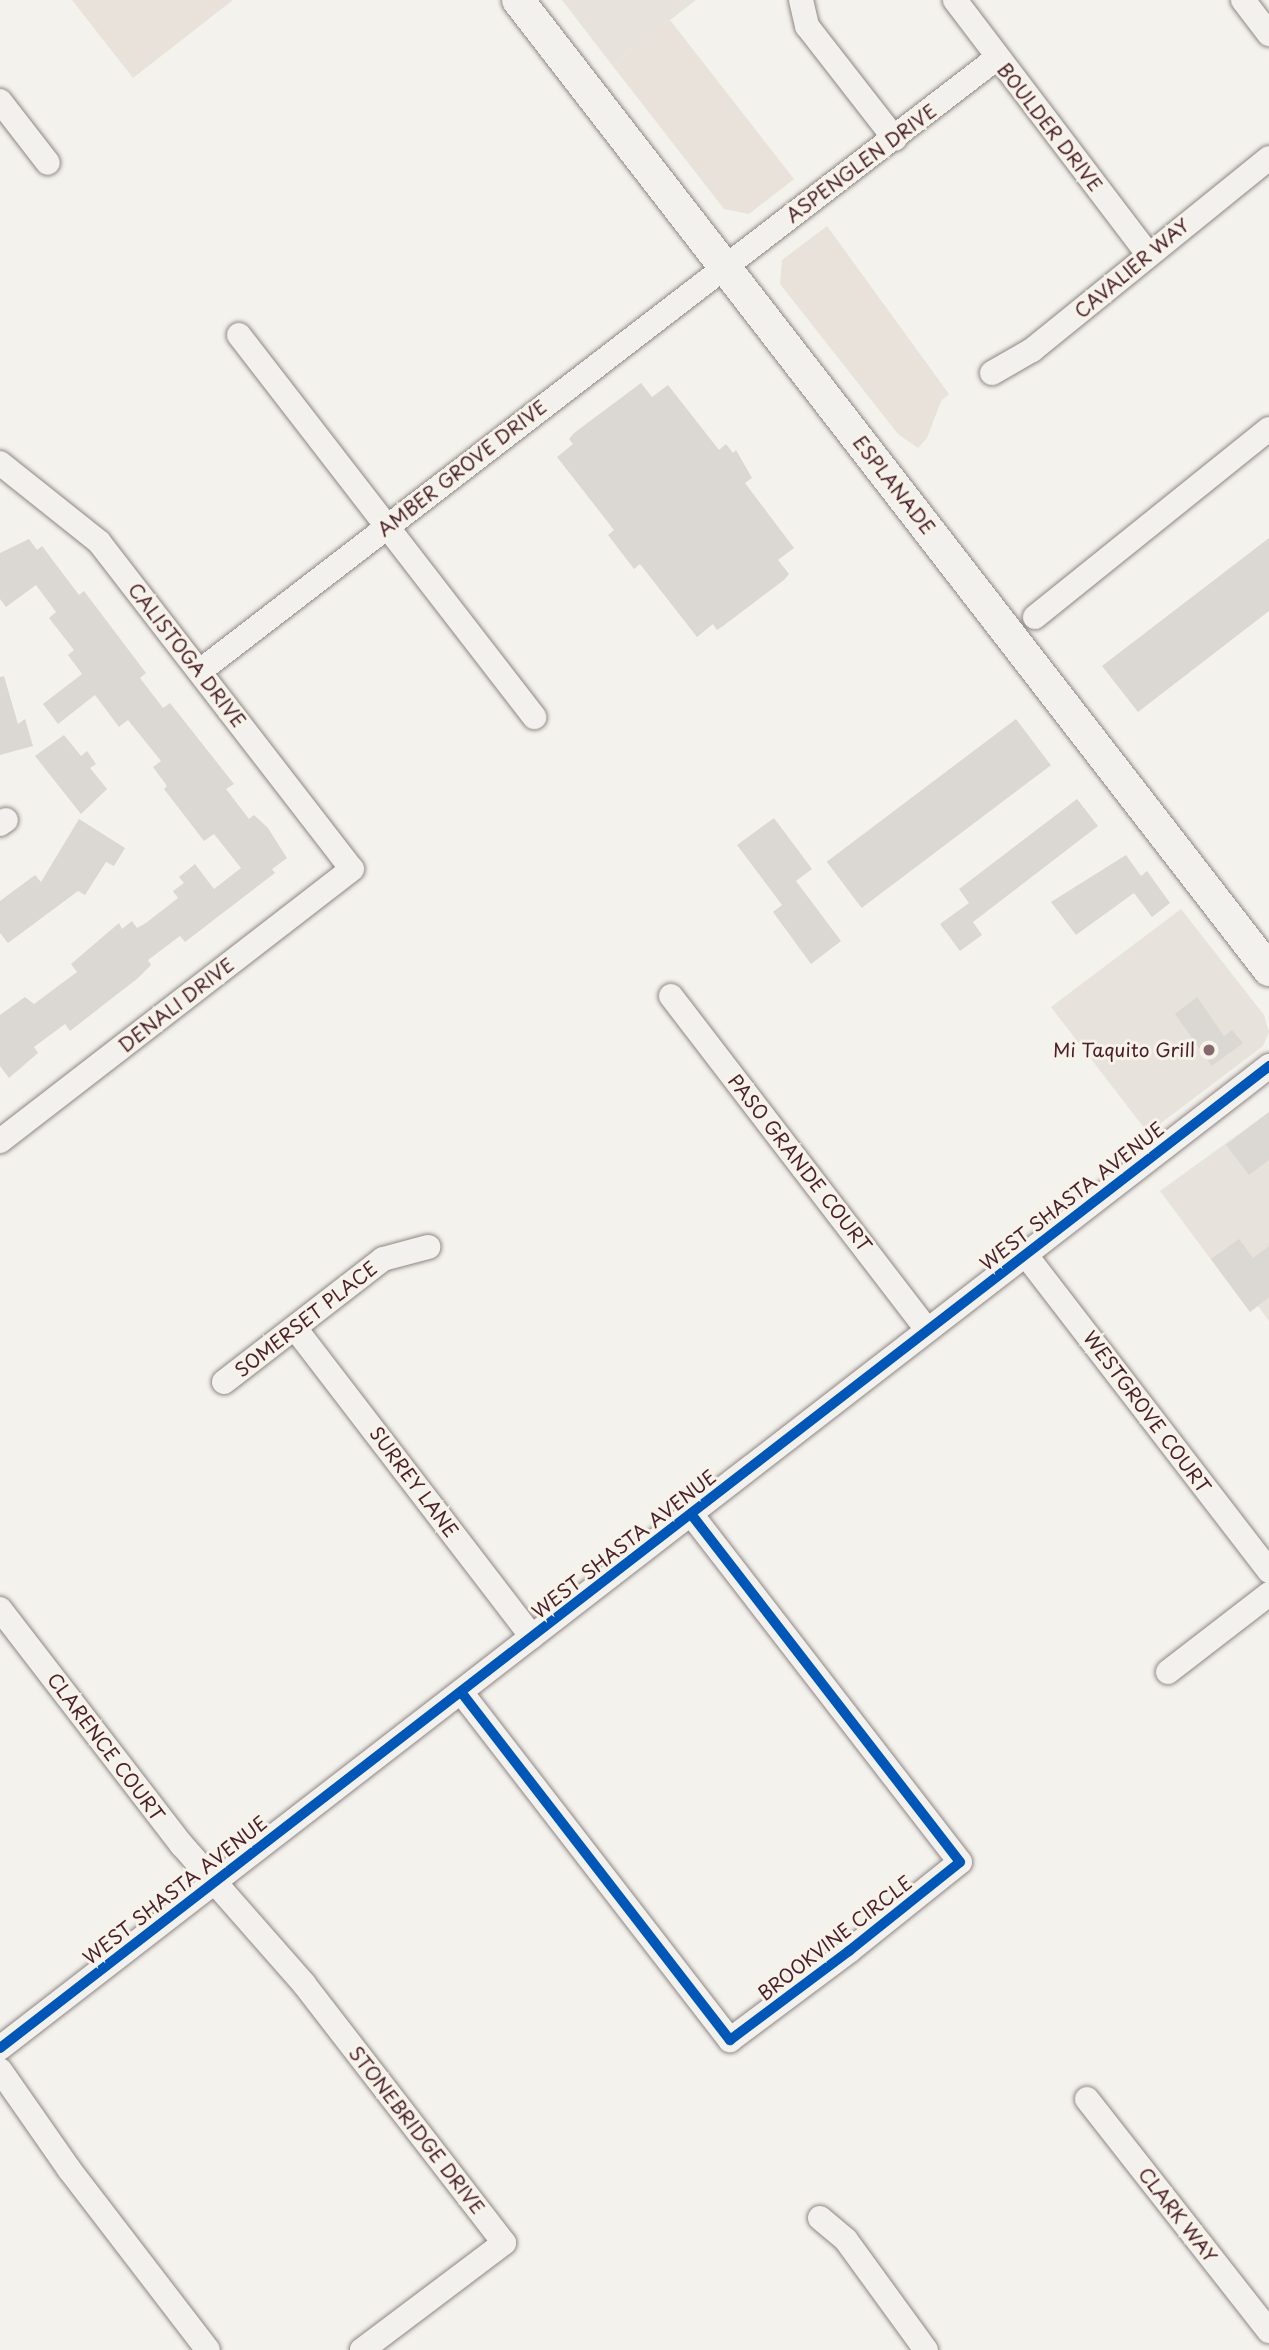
<!DOCTYPE html>
<style>
body{margin:0}
#map{position:relative;width:1269px;height:2350px;overflow:hidden;background:#f4f2ec;font-family:"Playpen Sans",sans-serif}
div>[style]{position:absolute}
.built>*{inset:0;background:#e7e2db}
.green>*{inset:0;background:#e8e2da}
.building>*{inset:0;background:#dbd7d3;transform-origin:0 0}
.roads{filter:drop-shadow(0 0 2px #8f8685) drop-shadow(0 0 2px #8f8685)}
.minor>*{height:24px;margin:-12px;padding:0 12px;transform-origin:12px;border-radius:12px;background:#f2f1ed}
.major>*{height:32px;margin:-16px;padding:0 16px;transform-origin:16px;border-radius:16px;background:#f2f1ed}
.cycleway>*{height:10px;margin:-5px;padding:0 5px;transform-origin:5px;border-radius:5px;background:#0057b8}
.dots>*{width:19px;height:19px;translate:-50% -50%;box-sizing:border-box;border:4px solid #f7f3e8;border-radius:50%}
span{translate:-50% -50%;white-space:nowrap;text-align:center;line-height:1.15;-webkit-text-stroke:6px #f7f3e8;paint-order:stroke}
.street-label{font-size:19px;color:#4a1f2b}
.poi-label{font-size:19px;color:#4a1f2b}
.right{translate:-100% -50%;text-align:right}
</style>
<div id="map">
<div class="built">
<div style="clip-path:polygon(562px 0,696px 0,612px 65px)"></div>
<div style="clip-path:polygon(1181px 909px,1264px 1015px,1269px 1032px,1263px 1046px,1148px 1133px,1051px 1007px)"></div>
<div style="clip-path:polygon(1269px 1112px,1269px 1321px,1258px 1306px,1250px 1312px,1160px 1191px)"></div>
</div>
<div class="green">
<div style="clip-path:polygon(72px 0,233px 0,133px 78px)"></div>
<div style="clip-path:polygon(670px 20px,794px 179px,749px 214px,724px 209px,612px 65px)"></div>
<div style="clip-path:polygon(827px 226px,949px 394px,941px 401px,927px 438px,918px 448px,898px 434px,780px 284px,782px 260px)"></div>
</div>
<div class="building">
<div style="clip-path:polygon(641px 383px,652px 397px,668px 385px,719px 450px,726px 444px,733px 453px,736px 450px,752px 478px,745px 483px,794px 548px,778px 560px,789px 574px,784px 580px,723px 626px,717px 630px,713px 624px,697px 637px,640px 564px,634px 569px,608px 535px,614px 530px,557px 457px,573px 444px,569px 439px,574px 433px)"></div>
<div style="clip-path:polygon(1269px 538px,1269px 611px,1138px 712px,1102px 666px)"></div>
<div style="clip-path:polygon(29px 539px,37px 550px,42px 546px,79px 595px,84px 591px,146px 673px,140px 678px,163px 708px,170px 703px,234px 784px,226px 789px,249px 819px,254px 815px,268px 828px,287px 858px,272px 869px,275px 873px,185px 942px,180px 936px,148px 960px,151px 965px,138px 978px,70px 1031px,65px 1024px,34px 1047px,38px 1053px,9px 1078px,0 1066px,0 1015px,25px 997px,34px 1004px,77px 972px,71px 964px,119px 923px,122px 929px,132px 921px,137px 928px,146px 923px,178px 898px,173px 891px,184px 883px,179px 877px,195px 864px,214px 889px,241px 868px,214px 834px,204px 841px,164px 789px,167px 786px,153px 767px,161px 761px,128px 720px,119px 727px,95px 695px,58px 724px,43px 704px,82px 674px,68px 655px,74px 650px,49px 618px,56px 612px,36px 585px,6px 607px,0 599px,0 553px)"></div>
<div style="clip-path:polygon(4px 676px,18px 724px,25px 719px,33px 746px,0 755px,0 677px)"></div>
<div style="left:1016px;top:719px;width:58px;height:237px;rotate:53deg"></div>
<div style="clip-path:polygon(64px 735px,81px 756px,87px 751px,96px 764px,90px 768px,107px 789px,81px 814px,35px 756px)"></div>
<div style="clip-path:polygon(1077px 799px,1098px 826px,973px 922px,982px 935px,960px 951px,940px 924px,969px 903px,959px 889px)"></div>
<div style="clip-path:polygon(774px 818px,812px 869px,796px 881px,841px 941px,811px 964px,773px 912px,782px 905px,737px 845px)"></div>
<div style="clip-path:polygon(79px 819px,125px 848px,114px 866px,106px 862px,85px 895px,78px 891px,8px 943px,0 933px,0 901px,35px 875px,41px 882px)"></div>
<div style="clip-path:polygon(1126px 855px,1141px 876px,1147px 871px,1170px 903px,1152px 917px,1134px 893px,1076px 935px,1051px 902px)"></div>
<div style="clip-path:polygon(1197px 997px,1224px 1036px,1232px 1030px,1243px 1043px,1212px 1066px,1175px 1014px)"></div>
<div style="clip-path:polygon(1269px 1112px,1269px 1160px,1249px 1175px,1226px 1145px)"></div>
<div style="clip-path:polygon(1239px 1239px,1253px 1258px,1269px 1246px,1269px 1297px,1250px 1312px,1211px 1259px)"></div>
</div>
<div class="roads">
<div class="minor">
<div style="left:801px;top:0;width:27px;rotate:77deg"></div>
<div style="left:807px;top:26px;width:143px;rotate:52.1deg"></div>
<div style="left:955px;top:0;width:318px;rotate:52.8deg"></div>
<div style="left:1243px;top:0;width:43px;rotate:52.6deg"></div>
<div style="left:0;top:101px;width:78px;rotate:52.3deg"></div>
<div style="left:239px;top:335px;width:483px;rotate:52.3deg"></div>
<div style="left:992px;top:373px;width:46px;rotate:-29.9deg"></div>
<div style="left:1032px;top:350px;width:305px;rotate:-39deg"></div>
<div style="left:0;top:463px;width:127px;rotate:38.6deg"></div>
<div style="left:99px;top:542px;width:413px;rotate:52.3deg"></div>
<div style="left:352px;top:869px;width:445px;rotate:142.3deg"></div>
<div style="left:1035px;top:617px;width:300px;rotate:-38.8deg"></div>
<div style="left:200px;top:671px;width:1005px;rotate:-37.57deg"></div>
<div style="left:0;top:824px;width:7px;rotate:-34deg"></div>
<div style="left:671px;top:996px;width:421px;rotate:52.5deg"></div>
<div style="left:1025px;top:1254px;width:400px;rotate:52.4deg"></div>
<div style="left:295px;top:1328px;width:389px;rotate:52.5deg"></div>
<div style="left:224px;top:1382px;width:201px;rotate:-37.7deg"></div>
<div style="left:383px;top:1259px;width:47px;rotate:-14.9deg"></div>
<div style="left:0;top:1609px;width:298px;rotate:52.4deg"></div>
<div style="left:182px;top:1845px;width:185px;rotate:48.7deg"></div>
<div style="left:304px;top:1984px;width:327px;rotate:52.3deg"></div>
<div style="left:504px;top:2243px;width:178px;rotate:143deg"></div>
<div style="left:1168px;top:1672px;width:128px;rotate:-37.7deg"></div>
<div style="left:461px;top:1692px;width:440px;rotate:52.3deg"></div>
<div style="left:730px;top:2040px;width:149px;rotate:-36.8deg"></div>
<div style="left:849px;top:1951px;width:142px;rotate:-38.7deg"></div>
<div style="left:960px;top:1862px;width:440px;rotate:-127.7deg"></div>
<div style="left:0;top:2048px;width:1605px;rotate:-37.73deg"></div>
<div style="left:0;top:2070px;width:121px;rotate:55.1deg"></div>
<div style="left:69px;top:2169px;width:228px;rotate:52.5deg"></div>
<div style="left:1087px;top:2099px;width:295px;rotate:51.9deg"></div>
<div style="left:820px;top:2218px;width:34px;rotate:40deg"></div>
<div style="left:846px;top:2240px;width:136px;rotate:54deg"></div>
</div>
<div class="major">
<div style="left:518px;top:0;width:1227px;rotate:52.25deg"></div>
</div>
</div>
<div class="cycleway">
<div style="left:461px;top:1692px;width:440px;rotate:52.3deg"></div>
<div style="left:730px;top:2040px;width:149px;rotate:-36.8deg"></div>
<div style="left:849px;top:1951px;width:142px;rotate:-38.7deg"></div>
<div style="left:960px;top:1862px;width:440px;rotate:-127.7deg"></div>
<div style="left:0;top:2048px;width:1605px;rotate:-37.73deg"></div>
</div>
<div class="dots">
<div style="left:1209px;top:1050px;background:#86696f"></div>
</div>
<div class="street-label">
<span style="left:1050px;top:127px;rotate:52deg">BOULDER DRIVE</span>
<span style="left:861px;top:163px;rotate:-37deg">ASPENGLEN DRIVE</span>
<span style="left:1132px;top:268px;rotate:-40deg">CAVALIER WAY</span>
<span style="left:462px;top:468px;rotate:-38deg">AMBER GROVE DRIVE</span>
<span style="left:894px;top:485px;rotate:52deg">ESPLANADE</span>
<span style="left:187px;top:655px;rotate:52deg">CALISTOGA DRIVE</span>
<span style="left:176px;top:1005px;rotate:-38deg">DENALI DRIVE</span>
<span style="left:800px;top:1163px;rotate:52deg">PASO GRANDE COURT</span>
<span style="left:1072px;top:1196px;rotate:-38deg">WEST SHASTA AVENUE</span>
<span style="left:306px;top:1319px;rotate:-38deg">SOMERSET PLACE</span>
<span style="left:1147px;top:1412px;rotate:53deg">WESTGROVE COURT</span>
<span style="left:414px;top:1482px;rotate:53deg">SURREY LANE</span>
<span style="left:624px;top:1544px;rotate:-38deg">WEST SHASTA AVENUE</span>
<span style="left:106px;top:1747px;rotate:53deg">CLARENCE COURT</span>
<span style="left:175px;top:1890px;rotate:-38deg">WEST SHASTA AVENUE</span>
<span style="left:835px;top:1938px;rotate:-38deg">BROOKVINE CIRCLE</span>
<span style="left:417px;top:2130px;rotate:52deg">STONEBRIDGE DRIVE</span>
<span style="left:1178px;top:2215px;rotate:52deg">CLARK WAY</span>
</div>
<div class="poi-label">
<span class="right" style="left:1195px;top:1050px">Mi Taquito Grill</span>
</div>
</div>
